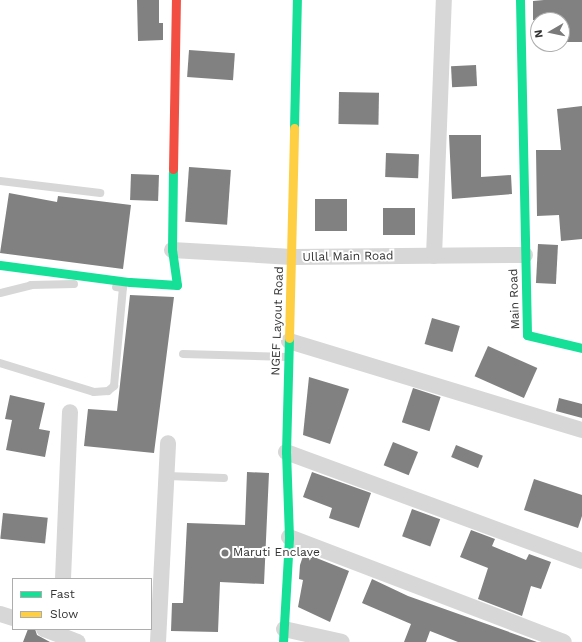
<!DOCTYPE html>
<style>
body{margin:0}
#map{position:relative;width:582px;height:642px;overflow:hidden;background:#fff;font-family:"Work Sans",sans-serif}
div>[style]{position:absolute}
.building>*{inset:0;background:#818181;transform-origin:0 0}
.lane>*{height:8px;margin:-4px;padding:0 4px;transform-origin:4px;border-radius:4px;background:#d7d7d7}
.street>*{height:16px;margin:-8px;padding:0 8px;transform-origin:8px;border-radius:8px;background:#d7d7d7}
.fast>*{height:9px;margin:-4.5px;padding:0 4.5px;transform-origin:4.5px;border-radius:4.5px;background:#16e098}
.slow>*{height:9px;margin:-4.5px;padding:0 4.5px;transform-origin:4.5px;border-radius:4.5px;background:#ffcf43}
.jam>*{height:9px;margin:-4.5px;padding:0 4.5px;transform-origin:4.5px;border-radius:4.5px;background:#f24e42}
.dots>*{width:11px;height:11px;translate:-50% -50%;box-sizing:border-box;border:2px solid #fff;border-radius:50%}
span{translate:-50% -50%;white-space:nowrap;text-align:center;line-height:1.15;-webkit-text-stroke:4px #fff;paint-order:stroke}
.street-label{font-size:12px;color:#333}
.poi-label{font-size:12px;color:#333}
.left{translate:0 -50%;text-align:left}
.legend{position:absolute;left:12px;top:578px;width:140px;height:52px;box-sizing:border-box;background:#fff;border:1px solid #adadad;margin:0;padding:5px 7px;list-style:none;font-size:12px;color:#333}
.legend li{display:flex;align-items:center;gap:8px;height:20px}
.legend b{width:20px;border:1px solid #adadad}
.north{position:absolute;left:530px;top:12px;width:40px;height:40px;box-sizing:border-box;background:#fff;border:1px solid #adadad;border-radius:50%;rotate:261deg;font-size:11px;font-weight:700;line-height:16px;text-align:center;color:#333}
.north::after{content:'';display:block;margin:auto;width:14px;height:18px;background:#7a7a7a;clip-path:polygon(50% 0,100% 100%,50% 72%,0 100%)}
</style>
<div id="map">
<div class="building">
<div style="clip-path:polygon(137px 0,159px 0,159px 23px,163px 23px,163px 40px,138px 41px)"></div>
<div style="clip-path:polygon(544px 0,582px 0,582px 42px,563px 42px,562px 20px,533px 20px,533px 1px)"></div>
<div style="left:189px;top:50px;width:46px;height:27px;rotate:4deg"></div>
<div style="left:476px;top:65px;width:21px;height:25px;rotate:87deg"></div>
<div style="left:339px;top:92px;width:40px;height:32px;rotate:1deg"></div>
<div style="clip-path:polygon(582px 106px,582px 239px,561px 241px,559px 215px,537px 216px,536px 150px,561px 150px,557px 109px)"></div>
<div style="clip-path:polygon(449px 135px,481px 135px,481px 177px,511px 175px,512px 194px,452px 199px)"></div>
<div style="left:386px;top:153px;width:33px;height:24px;rotate:2deg"></div>
<div style="left:189px;top:167px;width:42px;height:55px;rotate:4deg"></div>
<div style="left:131px;top:174px;width:28px;height:26px;rotate:2deg"></div>
<div style="clip-path:polygon(9px 193px,57px 202px,58px 196px,131px 205px,123px 269px,0 253px)"></div>
<div style="left:315px;top:199px;width:32px;height:32px"></div>
<div style="left:383px;top:208px;width:32px;height:27px"></div>
<div style="left:538px;top:244px;width:20px;height:39px;rotate:3deg"></div>
<div style="clip-path:polygon(130px 295px,174px 297px,154px 453px,84px 446px,88px 409px,117px 411px)"></div>
<div style="left:432px;top:318px;width:29px;height:27px;rotate:16deg"></div>
<div style="left:488px;top:346px;width:54px;height:33px;rotate:24deg"></div>
<div style="clip-path:polygon(309px 377px,349px 389px,330px 444px,303px 435px)"></div>
<div style="left:413px;top:388px;width:29px;height:36px;rotate:18deg"></div>
<div style="clip-path:polygon(10px 395px,45px 403px,39px 429px,50px 431px,45px 457px,6px 450px,12px 420px,5px 419px)"></div>
<div style="clip-path:polygon(559px 398px,582px 404px,582px 418px,556px 411px)"></div>
<div style="left:393px;top:442px;width:27px;height:25px;rotate:22deg"></div>
<div style="left:456px;top:445px;width:29px;height:13px;rotate:22deg"></div>
<div style="clip-path:polygon(247px 472px,269px 473px,264px 584px,220px 582px,218px 632px,171px 631px,172px 603px,183px 603px,187px 523px,245px 525px)"></div>
<div style="clip-path:polygon(312px 472px,371px 493px,359px 528px,329px 518px,332px 508px,303px 497px)"></div>
<div style="clip-path:polygon(534px 479px,582px 495px,582px 516px,578px 528px,524px 510px)"></div>
<div style="left:412px;top:509px;width:30px;height:29px;rotate:20deg"></div>
<div style="left:3px;top:513px;width:45px;height:26px;rotate:6deg"></div>
<div style="clip-path:polygon(471px 530px,495px 539px,492px 546px,526px 560px,529px 554px,551px 562px,541px 589px,531px 586px,522px 616px,478px 599px,488px 568px,460px 557px)"></div>
<div style="clip-path:polygon(304px 553px,349px 571px,330px 622px,298px 607px,303px 580px,299px 579px,300px 565px)"></div>
<div style="clip-path:polygon(372px 579px,408px 596px,537px 642px,458px 642px,430px 631px,426px 642px,404px 642px,411px 624px,362px 603px)"></div>
<div style="clip-path:polygon(28px 629px,35px 629px,37px 635px,50px 642px,23px 642px)"></div>
</div>
<div class="lane">
<div style="left:0;top:181px;width:101px;rotate:6.8deg"></div>
<div style="left:0;top:293px;width:32px;rotate:-14deg"></div>
<div style="left:31px;top:285px;width:43px;rotate:-1.3deg"></div>
<div style="left:183px;top:354px;width:105px;rotate:1.6deg"></div>
<div style="left:0;top:363px;width:98px;rotate:17.1deg"></div>
<div style="left:94px;top:392px;width:14px;rotate:-4deg"></div>
<div style="left:108px;top:391px;width:8px;rotate:-40deg"></div>
<div style="left:114px;top:386px;width:98px;rotate:-84.8deg"></div>
<div style="left:123px;top:288px;width:7px;rotate:-172deg"></div>
<div style="left:167px;top:476px;width:57px;rotate:2deg"></div>
</div>
<div class="street">
<div style="left:172px;top:250px;width:120px;rotate:3.3deg"></div>
<div style="left:292px;top:257px;width:233px;rotate:-0.5deg"></div>
<div style="left:434px;top:256px;width:256px;rotate:-87.8deg"></div>
<div style="left:289px;top:341px;width:306px;rotate:16.9deg"></div>
<div style="left:286px;top:452px;width:315px;rotate:20.2deg"></div>
<div style="left:289px;top:537px;width:294px;rotate:20.9deg"></div>
<div style="left:63px;top:579px;width:167px;rotate:-87.6deg"></div>
<div style="left:0;top:614px;width:14px;rotate:17deg"></div>
<div style="left:44px;top:629px;width:36px;rotate:21deg"></div>
<div style="left:284px;top:629px;width:59px;rotate:12.6deg"></div>
<div style="left:158px;top:642px;width:199px;rotate:-87.1deg"></div>
</div>
<div class="fast">
<div style="left:520px;top:0;width:335px;rotate:88.8deg"></div>
<div style="left:527px;top:335px;width:57px;rotate:13.3deg"></div>
<div style="left:294px;top:128px;width:128px;rotate:-88.7deg"></div>
<div style="left:0;top:265px;width:131px;rotate:7.5deg"></div>
<div style="left:130px;top:282px;width:47px;rotate:3.7deg"></div>
<div style="left:177px;top:285px;width:35px;rotate:-98deg"></div>
<div style="left:172px;top:250px;width:81px;rotate:-89.3deg"></div>
<div style="left:283px;top:642px;width:105px;rotate:-86.7deg"></div>
<div style="left:289px;top:537px;width:85px;rotate:-92deg"></div>
<div style="left:286px;top:452px;width:114px;rotate:-88.5deg"></div>
</div>
<div class="slow">
<div style="left:289px;top:338px;width:210px;rotate:-88.6deg"></div>
</div>
<div class="jam">
<div style="left:173px;top:169px;width:169px;rotate:-89deg"></div>
</div>
<div class="dots">
<div style="left:225px;top:553px;background:#7a7a7a"></div>
</div>
<div class="street-label">
<span style="left:348px;top:257px;rotate:-1deg">Ullal Main Road</span>
<span style="left:515px;top:299px;rotate:-92deg">Main Road</span>
<span style="left:278px;top:321px;rotate:-88deg">NGEF Layout Road</span>
</div>
<div class="poi-label">
<span class="left" style="left:233px;top:553px">Maruti Enclave</span>
</div>
<ul class="legend">
<li><b style="height:5px;background:#16e098"></b>Fast</li>
<li><b style="height:5px;background:#ffcf43"></b>Slow</li>
</ul>
<div class="north">N</div>
</div>
